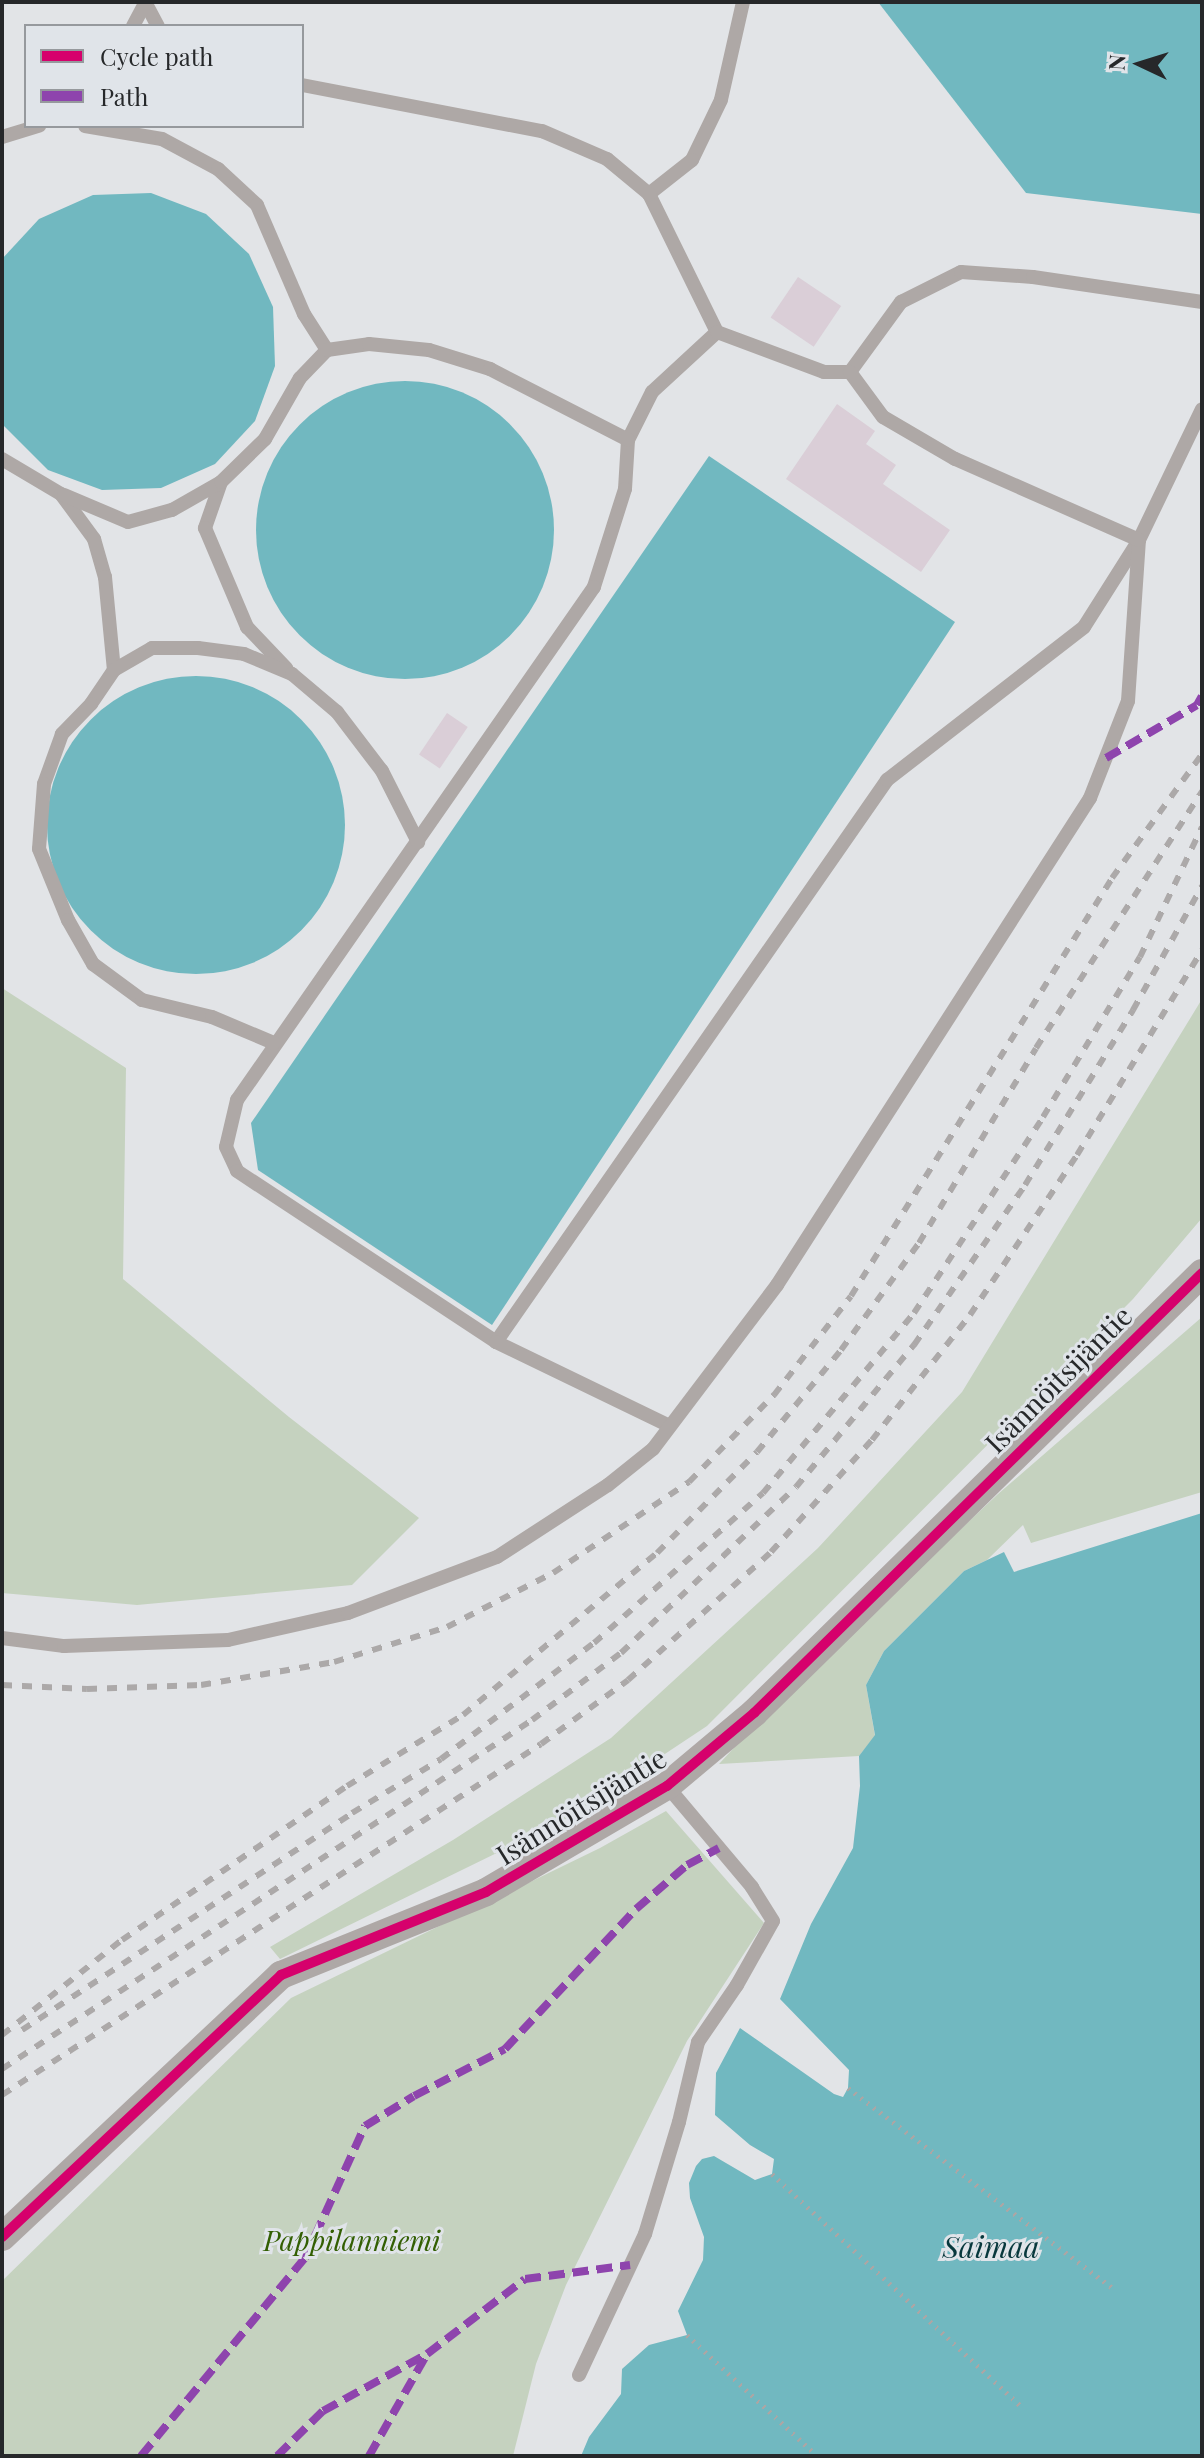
<!DOCTYPE html>
<meta charset="utf-8">
<style>
body{margin:0}
#map{position:relative;width:1204px;height:2458px;overflow:hidden;background:#e2e4e7;font-family:"Playfair Display",serif}
div>[style]{position:absolute}
.green>*{inset:0;background:#c5d2bf}
.water>*{inset:0;background:#71b8c0}
.round{border-radius:50%}
.building>*{inset:0;background:#daced7;transform-origin:0 0}
.path>*{height:5px;margin-top:-2.5px;transform-origin:0;background:repeating-linear-gradient(90deg,#aba6a5 0 2px,transparent 0 8px)}
.lane>*{height:14px;margin:-7px;padding:0 7px;transform-origin:7px;border-radius:7px;background:#aea8a6}
.street>*{height:28px;margin:-14px;padding:0 14px;transform-origin:14px;border-radius:14px;background:#aea8a6}
.rail>*{height:6px;margin-top:-3px;transform-origin:0;background:repeating-linear-gradient(90deg,#aca9a9 0 10px,transparent 0 20px)}
.quiet>*{height:8px;margin-top:-4px;transform-origin:0;background:repeating-linear-gradient(90deg,#8e44ad 0 16px,transparent 0 24px)}
.cycleway>*{height:10px;margin:-5px;padding:0 5px;transform-origin:5px;border-radius:5px;background:#d6006c}
span{translate:-50% -50%;white-space:nowrap;text-align:center;line-height:1.15;-webkit-text-stroke:6px #e0e4e9;paint-order:stroke}
.street-label{font-size:28px;color:#26282a}
.park-label{font-size:28px;color:#335f03;font-style:italic}
.water-label{font-size:30px;color:#08383d;font-style:italic}
.frame{position:absolute;inset:0;border:4px solid #26282a;pointer-events:none}
.legend{position:absolute;left:24px;top:24px;width:280px;height:104px;box-sizing:border-box;background:#e0e4e9;border:2px solid #96999d;margin:0;padding:10px 14px;list-style:none;font-size:24px;color:#26282a}
.legend li{display:flex;align-items:center;gap:16px;height:40px}
.legend b{width:40px;border:2px solid #96999d}
.north{position:absolute;left:1100px;top:24px;width:80px;height:80px;-webkit-text-stroke:6px #e0e4e9;paint-order:stroke;rotate:274deg;font-size:22px;font-weight:700;line-height:32px;text-align:center;color:#26282a}
.north::after{content:'';display:block;margin:auto;width:28px;height:36px;background:#26282a;clip-path:polygon(50% 0,100% 100%,50% 72%,0 100%)}
</style>
<div id="map">
<div class="green">
<div style="clip-path:polygon(2px 988px,126px 1068px,123px 1279px,289px 1417px,419px 1518px,352px 1585px,137px 1605px,2px 1593px)"></div>
<div style="clip-path:polygon(1202px 999px,1202px 1218px,1133px 1299px,707px 1726px,570px 1817px,280px 1959px,270px 1947px,453px 1840px,611px 1738px,818px 1548px,962px 1392px)"></div>
<div style="clip-path:polygon(1202px 1317px,1202px 1492px,1031px 1543px,1023px 1525px,987px 1560px,964px 1571px,884px 1651px,866px 1685px,875px 1736px,859px 1756px,719px 1764px,767px 1712px,998px 1494px)"></div>
<div style="clip-path:polygon(666px 1811px,764px 1923px,687px 2041px,566px 2285px,536px 2364px,513px 2456px,2px 2456px,2px 2281px,291px 1998px,600px 1848px)"></div>
</div>
<div class="water">
<div style="clip-path:polygon(878px 2px,1202px 2px,1202px 214px,1026px 193px)"></div>
<div style="clip-path:polygon(151px 193px,206px 214px,249px 254px,273px 307px,275px 366px,255px 421px,215px 464px,161px 488px,102px 490px,48px 470px,2px 424px,2px 259px,39px 219px,93px 195px)"></div>
<div class="round" style="left:256px;top:381px;width:298px;height:298px"></div>
<div style="clip-path:polygon(709px 456px,955px 622px,492px 1325px,258px 1170px,251px 1123px)"></div>
<div class="round" style="left:47px;top:676px;width:298px;height:298px"></div>
<div style="clip-path:polygon(1202px 1513px,1202px 2456px,581px 2456px,589px 2437px,621px 2394px,622px 2369px,649px 2345px,687px 2335px,678px 2311px,703px 2260px,704px 2237px,690px 2198px,689px 2183px,696px 2166px,702px 2159px,714px 2156px,755px 2180px,772px 2174px,774px 2159px,750px 2145px,715px 2115px,716px 2073px,740px 2028px,834px 2094px,843px 2097px,848px 2088px,849px 2070px,780px 1999px,811px 1924px,853px 1848px,860px 1786px,859px 1756px,875px 1735px,866px 1685px,884px 1651px,964px 1571px,1004px 1552px,1014px 1572px)"></div>
</div>
<div class="building">
<div style="left:798px;top:277px;width:52px;height:49px;rotate:34deg"></div>
<div style="clip-path:polygon(837px 404px,875px 431px,866px 444px,896px 465px,883px 484px,950px 530px,921px 572px,786px 479px)"></div>
<div style="left:447px;top:713px;width:25px;height:50px;rotate:34deg"></div>
</div>
<div class="path">
<div style="left:848px;top:2088px;width:333px;rotate:37.1deg"></div>
<div style="left:772px;top:2174px;width:340px;rotate:43deg"></div>
<div style="left:687px;top:2335px;width:178px;rotate:42.9deg"></div>
</div>
<div class="lane">
<div style="left:145px;top:2px;width:27px;rotate:62deg"></div>
<div style="left:743px;top:2px;width:100px;rotate:102.7deg"></div>
<div style="left:721px;top:100px;width:67px;rotate:115.8deg"></div>
<div style="left:692px;top:160px;width:55px;rotate:141.7deg"></div>
<div style="left:649px;top:194px;width:154px;rotate:63.8deg"></div>
<div style="left:717px;top:332px;width:88px;rotate:137.3deg"></div>
<div style="left:652px;top:392px;width:54px;rotate:116.6deg"></div>
<div style="left:628px;top:440px;width:49px;rotate:93.5deg"></div>
<div style="left:625px;top:489px;width:103px;rotate:107.6deg"></div>
<div style="left:594px;top:587px;width:625px;rotate:124.83deg"></div>
<div style="left:237px;top:1100px;width:48px;rotate:103.2deg"></div>
<div style="left:226px;top:1147px;width:26px;rotate:65deg"></div>
<div style="left:237px;top:1171px;width:310px;rotate:33.4deg"></div>
<div style="left:496px;top:1342px;width:685px;rotate:-55.17deg"></div>
<div style="left:887px;top:780px;width:249px;rotate:-37.8deg"></div>
<div style="left:1084px;top:627px;width:103px;rotate:-57.7deg"></div>
<div style="left:1139px;top:540px;width:145px;rotate:-64.3deg"></div>
<div style="left:133px;top:26px;width:27px;rotate:-62deg"></div>
<div style="left:302px;top:85px;width:244px;rotate:10.9deg"></div>
<div style="left:542px;top:131px;width:71px;rotate:23.3deg"></div>
<div style="left:607px;top:159px;width:55px;rotate:39.8deg"></div>
<div style="left:85px;top:126px;width:78px;rotate:9.6deg"></div>
<div style="left:162px;top:139px;width:64px;rotate:28.2deg"></div>
<div style="left:218px;top:169px;width:53px;rotate:42.7deg"></div>
<div style="left:257px;top:205px;width:119px;rotate:66.7deg"></div>
<div style="left:304px;top:314px;width:43px;rotate:57.4deg"></div>
<div style="left:2px;top:137px;width:39px;rotate:-17deg"></div>
<div style="left:717px;top:332px;width:114px;rotate:20.5deg"></div>
<div style="left:824px;top:372px;width:26px"></div>
<div style="left:850px;top:372px;width:87px;rotate:-53.9deg"></div>
<div style="left:901px;top:302px;width:67px;rotate:-26.6deg"></div>
<div style="left:961px;top:272px;width:72px;rotate:4deg"></div>
<div style="left:1033px;top:277px;width:171px;rotate:8.4deg"></div>
<div style="left:2px;top:459px;width:69px;rotate:30.7deg"></div>
<div style="left:61px;top:494px;width:56px;rotate:53.7deg"></div>
<div style="left:94px;top:539px;width:40px;rotate:74deg"></div>
<div style="left:105px;top:577px;width:93px;rotate:84.5deg"></div>
<div style="left:114px;top:670px;width:41px;rotate:124.1deg"></div>
<div style="left:91px;top:704px;width:42px;rotate:134deg"></div>
<div style="left:62px;top:734px;width:53px;rotate:109.8deg"></div>
<div style="left:44px;top:784px;width:65px;rotate:94.4deg"></div>
<div style="left:39px;top:849px;width:77px;rotate:67.8deg"></div>
<div style="left:68px;top:920px;width:51px;rotate:60.4deg"></div>
<div style="left:93px;top:964px;width:61px;rotate:36.3deg"></div>
<div style="left:142px;top:1000px;width:72px;rotate:13.7deg"></div>
<div style="left:212px;top:1017px;width:67px;rotate:22.8deg"></div>
<div style="left:221px;top:482px;width:49px;rotate:109.2deg"></div>
<div style="left:205px;top:528px;width:108px;rotate:67deg"></div>
<div style="left:247px;top:627px;width:57px;rotate:46.4deg"></div>
<div style="left:64px;top:495px;width:69px;rotate:22.9deg"></div>
<div style="left:128px;top:522px;width:46px;rotate:-15.3deg"></div>
<div style="left:172px;top:510px;width:56px;rotate:-29.7deg"></div>
<div style="left:221px;top:482px;width:62px;rotate:-44.3deg"></div>
<div style="left:265px;top:439px;width:70px;rotate:-60.2deg"></div>
<div style="left:300px;top:378px;width:39px;rotate:-46deg"></div>
<div style="left:327px;top:350px;width:42px;rotate:-8.1deg"></div>
<div style="left:369px;top:344px;width:60px;rotate:5.7deg"></div>
<div style="left:429px;top:350px;width:64px;rotate:17.3deg"></div>
<div style="left:490px;top:369px;width:155px;rotate:27.2deg"></div>
<div style="left:114px;top:670px;width:44px;rotate:-30.1deg"></div>
<div style="left:152px;top:648px;width:46px"></div>
<div style="left:198px;top:648px;width:46px;rotate:7.4deg"></div>
<div style="left:244px;top:654px;width:52px;rotate:22.6deg"></div>
<div style="left:292px;top:674px;width:59px;rotate:40.2deg"></div>
<div style="left:337px;top:712px;width:74px;rotate:52.7deg"></div>
<div style="left:382px;top:771px;width:80px;rotate:63.1deg"></div>
<div style="left:496px;top:1342px;width:193px;rotate:25.8deg"></div>
<div style="left:2px;top:1638px;width:63px;rotate:7.4deg"></div>
<div style="left:64px;top:1646px;width:164px;rotate:-2.1deg"></div>
<div style="left:228px;top:1640px;width:123px;rotate:-12.7deg"></div>
<div style="left:348px;top:1613px;width:159px;rotate:-20.6deg"></div>
<div style="left:497px;top:1557px;width:132px;rotate:-33deg"></div>
<div style="left:608px;top:1485px;width:58px;rotate:-38.7deg"></div>
<div style="left:653px;top:1449px;width:206px;rotate:-52.9deg"></div>
<div style="left:777px;top:1285px;width:579px;rotate:-57.27deg"></div>
<div style="left:1090px;top:798px;width:104px;rotate:-68.6deg"></div>
<div style="left:1128px;top:701px;width:161px;rotate:-86.1deg"></div>
<div style="left:1139px;top:540px;width:201px;rotate:-156.2deg"></div>
<div style="left:955px;top:459px;width:83px;rotate:-149.7deg"></div>
<div style="left:883px;top:417px;width:56px;rotate:-126.3deg"></div>
<div style="left:579px;top:2375px;width:156px;rotate:-64.9deg"></div>
<div style="left:645px;top:2234px;width:117px;rotate:-73.1deg"></div>
<div style="left:679px;top:2122px;width:82px;rotate:-76.6deg"></div>
<div style="left:698px;top:2042px;width:69px;rotate:-55.6deg"></div>
<div style="left:737px;top:1985px;width:73px;rotate:-60.6deg"></div>
<div style="left:773px;top:1921px;width:40px;rotate:-122deg"></div>
<div style="left:752px;top:1887px;width:132px;rotate:-130.1deg"></div>
</div>
<div class="street">
<div style="left:2px;top:2237px;width:383px;rotate:-43.2deg"></div>
<div style="left:281px;top:1975px;width:221px;rotate:-22deg"></div>
<div style="left:486px;top:1892px;width:210px;rotate:-30.4deg"></div>
<div style="left:667px;top:1786px;width:114px;rotate:-40deg"></div>
<div style="left:754px;top:1713px;width:628px;rotate:-44.48deg"></div>
</div>
<div class="rail">
<div style="left:2px;top:1685px;width:85px;rotate:2.7deg"></div>
<div style="left:87px;top:1689px;width:114px;rotate:-2deg"></div>
<div style="left:201px;top:1685px;width:135px;rotate:-9.8deg"></div>
<div style="left:334px;top:1662px;width:118px;rotate:-17.2deg"></div>
<div style="left:447px;top:1627px;width:119px;rotate:-27deg"></div>
<div style="left:553px;top:1573px;width:164px;rotate:-33.8deg"></div>
<div style="left:689px;top:1482px;width:122px;rotate:-45.7deg"></div>
<div style="left:774px;top:1395px;width:125px;rotate:-52.1deg"></div>
<div style="left:851px;top:1296px;width:493px;rotate:-58deg"></div>
<div style="left:1112px;top:878px;width:153px;rotate:-54deg"></div>
<div style="left:22px;top:2030px;width:395px;rotate:-33.3deg"></div>
<div style="left:352px;top:1813px;width:104px;rotate:-31.2deg"></div>
<div style="left:441px;top:1759px;width:192px;rotate:-37.2deg"></div>
<div style="left:594px;top:1643px;width:226px;rotate:-41.6deg"></div>
<div style="left:763px;top:1493px;width:235px;rotate:-50deg"></div>
<div style="left:914px;top:1313px;width:235px;rotate:-56.6deg"></div>
<div style="left:1043px;top:1117px;width:187px;rotate:-58.8deg"></div>
<div style="left:1140px;top:957px;width:144px;rotate:-64.5deg"></div>
<div style="left:2px;top:2035px;width:153px;rotate:-38.4deg"></div>
<div style="left:122px;top:1940px;width:273px;rotate:-34.4deg"></div>
<div style="left:347px;top:1786px;width:136px;rotate:-31.5deg"></div>
<div style="left:463px;top:1715px;width:253px;rotate:-39.9deg"></div>
<div style="left:657px;top:1553px;width:142px;rotate:-45.3deg"></div>
<div style="left:757px;top:1452px;width:132px;rotate:-50.5deg"></div>
<div style="left:841px;top:1350px;width:132px;rotate:-53.9deg"></div>
<div style="left:919px;top:1243px;width:227px;rotate:-59deg"></div>
<div style="left:1036px;top:1048px;width:306px;rotate:-57.1deg"></div>
<div style="left:2px;top:2069px;width:635px;rotate:-33.36deg"></div>
<div style="left:532px;top:1720px;width:111px;rotate:-37deg"></div>
<div style="left:621px;top:1653px;width:241px;rotate:-43.5deg"></div>
<div style="left:796px;top:1487px;width:185px;rotate:-50.3deg"></div>
<div style="left:914px;top:1345px;width:195px;rotate:-55.2deg"></div>
<div style="left:1025px;top:1185px;width:206px;rotate:-58.3deg"></div>
<div style="left:1133px;top:1010px;width:142px;rotate:-60.9deg"></div>
<div style="left:2px;top:2095px;width:643px;rotate:-33.07deg"></div>
<div style="left:541px;top:1744px;width:108px;rotate:-36.3deg"></div>
<div style="left:628px;top:1680px;width:192px;rotate:-41.8deg"></div>
<div style="left:771px;top:1552px;width:151px;rotate:-48deg"></div>
<div style="left:872px;top:1440px;width:159px;rotate:-51.9deg"></div>
<div style="left:970px;top:1315px;width:192px;rotate:-56.2deg"></div>
<div style="left:1077px;top:1155px;width:240px;rotate:-58.6deg"></div>
</div>
<div class="quiet">
<div style="left:1106px;top:758px;width:105px;rotate:-30.2deg"></div>
<div style="left:1197px;top:705px;width:10px;rotate:-61deg"></div>
<div style="left:141px;top:2456px;width:257px;rotate:-50.4deg"></div>
<div style="left:305px;top:2258px;width:145px;rotate:-65.6deg"></div>
<div style="left:365px;top:2126px;width:57px;rotate:-31.5deg"></div>
<div style="left:414px;top:2096px;width:102px;rotate:-27.3deg"></div>
<div style="left:505px;top:2049px;width:192px;rotate:-46.9deg"></div>
<div style="left:636px;top:1909px;width:67px;rotate:-40.8deg"></div>
<div style="left:687px;top:1865px;width:36px;rotate:-28deg"></div>
<div style="left:277px;top:2456px;width:64px;rotate:-44.4deg"></div>
<div style="left:323px;top:2411px;width:119px;rotate:-28.7deg"></div>
<div style="left:369px;top:2456px;width:117px;rotate:-60.4deg"></div>
<div style="left:427px;top:2354px;width:123px;rotate:-37.4deg"></div>
<div style="left:525px;top:2279px;width:106px;rotate:-7.6deg"></div>
</div>
<div class="cycleway">
<div style="left:2px;top:2237px;width:383px;rotate:-43.2deg"></div>
<div style="left:281px;top:1975px;width:221px;rotate:-22deg"></div>
<div style="left:486px;top:1892px;width:210px;rotate:-30.4deg"></div>
<div style="left:667px;top:1786px;width:114px;rotate:-40deg"></div>
<div style="left:754px;top:1713px;width:628px;rotate:-44.48deg"></div>
</div>
<div class="street-label">
<span style="left:1058px;top:1379px;rotate:-45deg">Isännöitsijäntie</span>
<span style="left:581px;top:1806px;rotate:-32deg">Isännöitsijäntie</span>
</div>
<div class="park-label">
<span style="left:352px;top:2240px">Pappilanniemi</span>
</div>
<div class="water-label">
<span style="left:991px;top:2246px">Saimaa</span>
</div>
<div class="frame"></div>
<ul class="legend">
<li><b style="height:10px;background:#d6006c"></b>Cycle path</li>
<li><b style="height:10px;background:#8e44ad"></b>Path</li>
</ul>
<div class="north">N</div>
</div>
